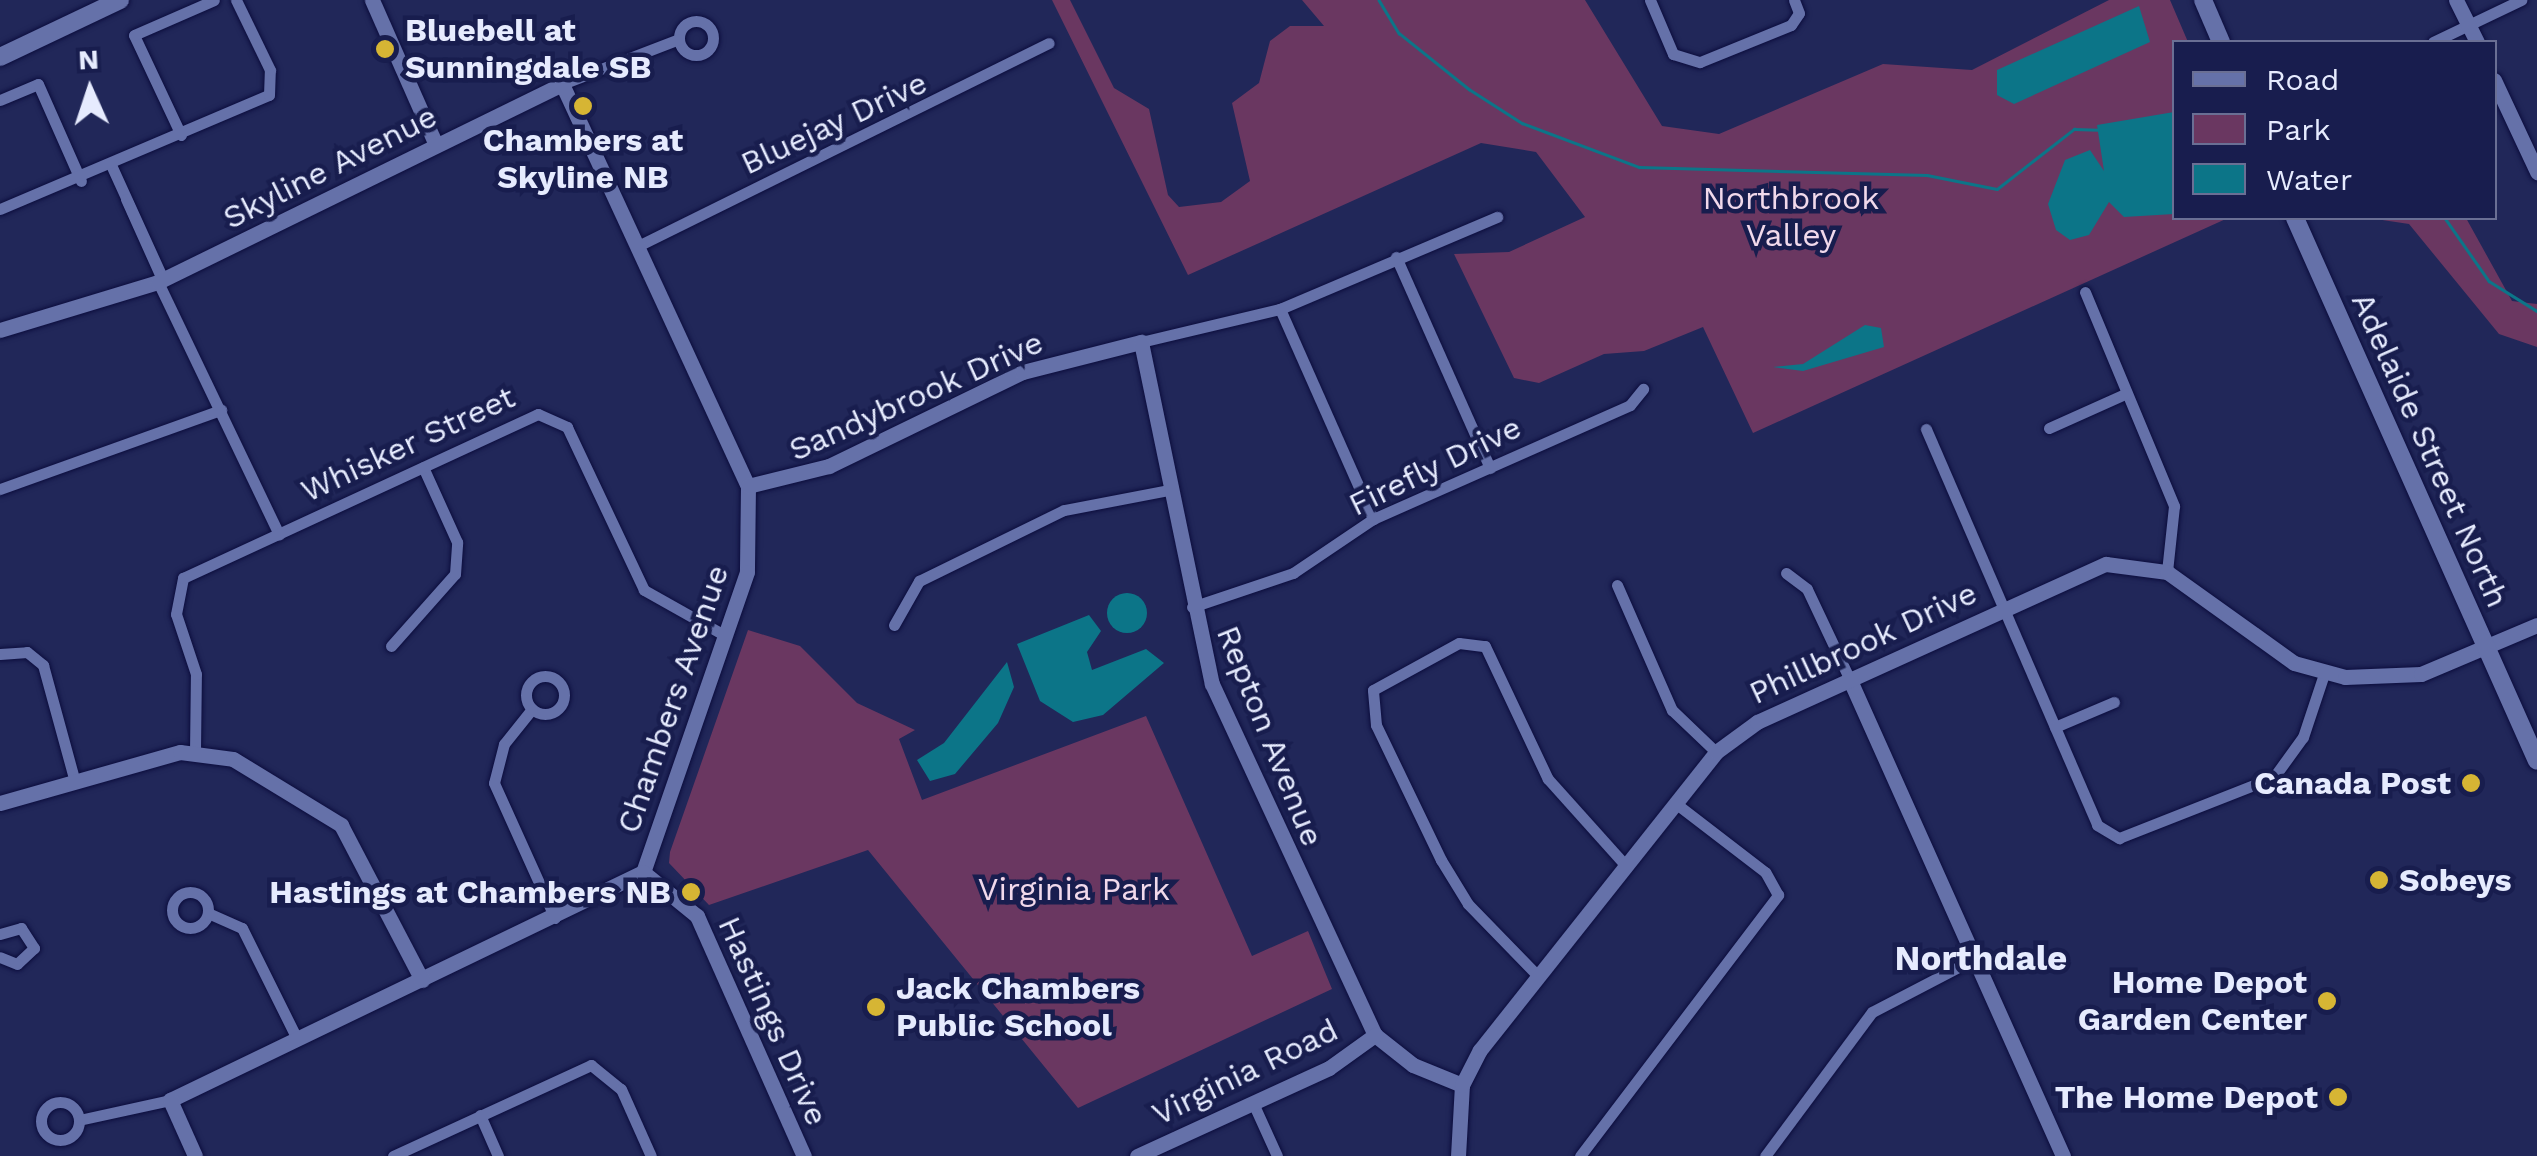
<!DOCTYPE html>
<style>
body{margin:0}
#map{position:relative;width:2537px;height:1156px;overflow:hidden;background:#212759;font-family:"Work Sans",sans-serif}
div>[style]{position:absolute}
.green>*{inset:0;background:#6a3761}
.water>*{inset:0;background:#0c7588}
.round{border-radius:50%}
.stream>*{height:2.5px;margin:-1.25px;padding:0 1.25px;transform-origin:1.25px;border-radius:1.25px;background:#0c7588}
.roads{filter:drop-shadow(0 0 2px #0c0d3d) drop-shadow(0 0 2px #0c0d3d)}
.minor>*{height:11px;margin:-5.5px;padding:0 5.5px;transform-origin:5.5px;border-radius:5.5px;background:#6571a9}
.minor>.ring{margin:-5.5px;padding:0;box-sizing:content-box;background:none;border:11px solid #6571a9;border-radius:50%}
.tertiary>*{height:15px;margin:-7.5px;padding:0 7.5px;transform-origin:7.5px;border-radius:7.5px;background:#6571a9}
.secondary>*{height:18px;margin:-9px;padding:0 9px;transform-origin:9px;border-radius:9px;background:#6571a9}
.dots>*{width:28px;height:28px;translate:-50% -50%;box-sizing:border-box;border:5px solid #181d4e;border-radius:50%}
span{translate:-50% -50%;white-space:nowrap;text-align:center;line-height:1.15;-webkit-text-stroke:9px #181d4e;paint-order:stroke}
.poi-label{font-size:32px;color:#e6ebfe;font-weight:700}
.left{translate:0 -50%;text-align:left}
.right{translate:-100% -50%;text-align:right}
.street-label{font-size:32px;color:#e6ebfe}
.park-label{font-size:32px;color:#f1d9eb}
.neighbourhood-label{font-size:35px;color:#e6ebfe;font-weight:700}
.legend{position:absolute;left:2172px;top:40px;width:325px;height:180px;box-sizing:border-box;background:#181d4e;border:2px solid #6a6f94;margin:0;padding:12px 18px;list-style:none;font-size:30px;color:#e6ebfe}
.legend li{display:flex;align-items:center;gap:20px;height:50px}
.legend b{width:50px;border:2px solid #6a6f94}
.north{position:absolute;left:40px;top:40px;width:100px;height:100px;-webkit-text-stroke:8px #181d4e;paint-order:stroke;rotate:357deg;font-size:28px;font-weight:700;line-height:40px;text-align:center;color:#e6ebfe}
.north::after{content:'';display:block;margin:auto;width:35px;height:45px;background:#e6ebfe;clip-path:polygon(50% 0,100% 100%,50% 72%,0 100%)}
</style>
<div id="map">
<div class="green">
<div style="clip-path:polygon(1052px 0,1070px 0,1114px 88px,1149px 109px,1168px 195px,1179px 207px,1221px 202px,1250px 181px,1232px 103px,1259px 83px,1270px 41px,1290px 26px,1324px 26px,1302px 0,1585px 0,1662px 126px,1719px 134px,1883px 64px,1972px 70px,2109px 0,2170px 0,2188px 42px,2174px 42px,2174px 218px,2228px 218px,1753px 433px,1703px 327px,1644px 351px,1604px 354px,1539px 383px,1514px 378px,1454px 254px,1509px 252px,1585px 217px,1536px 152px,1481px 143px,1188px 275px)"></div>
<div style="clip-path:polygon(2369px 218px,2466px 218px,2512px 301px,2537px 304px,2537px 347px,2499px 334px,2409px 224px)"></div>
<div style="clip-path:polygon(748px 630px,800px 646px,857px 703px,915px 730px,899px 739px,922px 800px,1146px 716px,1252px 956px,1308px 931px,1332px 989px,1078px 1108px,868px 850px,709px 905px,669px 863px,670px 852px)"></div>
</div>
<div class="water">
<div style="clip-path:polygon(2139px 6px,2150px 42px,2014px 104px,1997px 95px,1997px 70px)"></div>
<div style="clip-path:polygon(2174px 112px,2174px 214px,2124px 217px,2109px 202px,2089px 235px,2070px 240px,2056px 230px,2048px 204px,2065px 160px,2090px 150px,2104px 171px,2097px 125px)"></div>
<div style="clip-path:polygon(1865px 325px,1881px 328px,1884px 347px,1803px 371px,1773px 367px,1803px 364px)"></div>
<div class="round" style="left:1107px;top:593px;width:40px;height:40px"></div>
<div style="clip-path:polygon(1089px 615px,1101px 631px,1087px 652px,1092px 670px,1146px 649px,1164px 663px,1103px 715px,1073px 722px,1040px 701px,1017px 644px)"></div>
<div style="clip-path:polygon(1007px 662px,1014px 687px,998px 723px,955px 774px,930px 781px,917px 760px,944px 743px)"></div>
</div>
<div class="stream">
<div style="left:1379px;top:0;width:39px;rotate:59deg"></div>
<div style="left:1399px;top:33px;width:90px;rotate:38.7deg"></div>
<div style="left:1469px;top:89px;width:63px;rotate:32.7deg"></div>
<div style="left:1522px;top:123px;width:125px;rotate:20.6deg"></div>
<div style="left:1639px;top:167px;width:288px;rotate:1.6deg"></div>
<div style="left:1927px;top:175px;width:71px;rotate:11.3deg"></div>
<div style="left:1997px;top:189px;width:98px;rotate:-37.9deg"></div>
<div style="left:2074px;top:129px;width:24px;rotate:2deg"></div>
<div style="left:2445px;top:218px;width:77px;rotate:55.1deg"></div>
<div style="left:2489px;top:281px;width:57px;rotate:32deg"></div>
</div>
<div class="roads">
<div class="minor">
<div style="left:1650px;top:0;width:59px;rotate:66.9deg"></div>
<div style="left:1673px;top:54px;width:28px;rotate:17deg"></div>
<div style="left:1700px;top:62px;width:98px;rotate:-22.1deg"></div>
<div style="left:1791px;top:25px;width:14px;rotate:-56deg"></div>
<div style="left:1799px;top:13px;width:14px;rotate:-111deg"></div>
<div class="ring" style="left:679px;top:21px;width:23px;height:23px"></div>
<div style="left:2433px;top:42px;width:98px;rotate:-25.5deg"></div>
<div style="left:562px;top:84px;width:125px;rotate:-21deg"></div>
<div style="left:0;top:100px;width:41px;rotate:-22.8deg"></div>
<div style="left:38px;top:84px;width:106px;rotate:66.1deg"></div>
<div style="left:181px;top:135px;width:110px;rotate:-115.2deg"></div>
<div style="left:134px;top:35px;width:87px;rotate:-23.6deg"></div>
<div style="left:112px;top:167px;width:123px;rotate:65.5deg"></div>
<div style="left:126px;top:199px;width:88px;rotate:65.8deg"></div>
<div style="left:0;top:209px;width:292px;rotate:-23deg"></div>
<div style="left:269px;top:95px;width:25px;rotate:-88deg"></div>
<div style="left:270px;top:70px;width:78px;rotate:-115.9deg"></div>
<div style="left:638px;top:246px;width:458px;rotate:-26.3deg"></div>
<div style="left:1396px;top:257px;width:231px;rotate:66deg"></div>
<div style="left:158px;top:282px;width:280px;rotate:64.4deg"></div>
<div style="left:2085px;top:292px;width:232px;rotate:67.4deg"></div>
<div style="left:2174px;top:506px;width:66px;rotate:96.1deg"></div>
<div style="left:1280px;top:309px;width:230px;rotate:66.1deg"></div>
<div style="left:1141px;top:342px;width:143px;rotate:-13.4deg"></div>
<div style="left:1280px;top:309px;width:236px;rotate:-23deg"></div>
<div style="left:2049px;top:428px;width:85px;rotate:-24.2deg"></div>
<div style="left:1926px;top:429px;width:431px;rotate:66.6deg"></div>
<div style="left:2097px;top:825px;width:26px;rotate:31deg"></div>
<div style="left:2119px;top:838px;width:167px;rotate:-21.5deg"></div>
<div style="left:2274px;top:777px;width:49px;rotate:-54.1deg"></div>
<div style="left:2303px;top:737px;width:66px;rotate:-71.6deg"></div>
<div style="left:0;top:489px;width:235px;rotate:-19.7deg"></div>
<div style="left:1786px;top:573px;width:26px;rotate:37deg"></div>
<div style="left:1807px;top:589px;width:98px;rotate:64.7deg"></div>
<div style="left:1617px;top:585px;width:137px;rotate:66.3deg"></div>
<div style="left:1672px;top:710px;width:61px;rotate:43.7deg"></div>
<div style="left:1192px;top:607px;width:107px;rotate:-18.6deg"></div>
<div style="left:1293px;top:573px;width:97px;rotate:-34deg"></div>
<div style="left:1373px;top:519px;width:281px;rotate:-23.9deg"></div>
<div style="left:1630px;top:405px;width:21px;rotate:-51deg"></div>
<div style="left:894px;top:625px;width:51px;rotate:-60.4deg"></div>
<div style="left:919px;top:581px;width:161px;rotate:-26.1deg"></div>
<div style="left:1064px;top:510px;width:107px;rotate:-10.8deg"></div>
<div style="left:391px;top:646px;width:96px;rotate:-48.4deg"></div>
<div style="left:455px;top:574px;width:32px;rotate:-86deg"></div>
<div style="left:457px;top:542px;width:82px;rotate:-114.4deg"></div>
<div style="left:0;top:654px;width:27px;rotate:-4deg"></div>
<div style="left:27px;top:652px;width:21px;rotate:39deg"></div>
<div style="left:43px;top:665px;width:117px;rotate:74.7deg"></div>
<div class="ring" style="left:526px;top:676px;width:27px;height:27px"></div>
<div style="left:532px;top:709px;width:45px;rotate:128.7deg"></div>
<div style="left:504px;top:744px;width:40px;rotate:104.4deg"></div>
<div style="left:494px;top:783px;width:148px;rotate:65.7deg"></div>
<div style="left:2055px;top:727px;width:64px;rotate:-23deg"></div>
<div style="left:195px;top:751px;width:77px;rotate:-89.3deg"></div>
<div style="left:196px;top:674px;width:63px;rotate:-108.4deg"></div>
<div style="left:176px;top:614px;width:37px;rotate:-79deg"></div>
<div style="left:183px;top:578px;width:391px;rotate:-24.8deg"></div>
<div style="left:538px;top:414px;width:32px;rotate:24deg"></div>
<div style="left:567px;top:427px;width:180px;rotate:64.7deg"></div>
<div style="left:644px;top:590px;width:94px;rotate:29.3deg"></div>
<div class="ring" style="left:172px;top:892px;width:25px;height:25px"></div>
<div style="left:208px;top:913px;width:37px;rotate:24deg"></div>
<div style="left:242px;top:928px;width:124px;rotate:63.6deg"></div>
<div style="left:0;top:934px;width:22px;rotate:-16deg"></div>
<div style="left:21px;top:928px;width:24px;rotate:57deg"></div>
<div style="left:34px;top:948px;width:23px;rotate:137deg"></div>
<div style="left:17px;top:964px;width:18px;rotate:-158deg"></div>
<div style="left:1537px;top:975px;width:99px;rotate:-134.2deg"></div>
<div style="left:1468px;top:904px;width:52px;rotate:-121.5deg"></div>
<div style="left:1441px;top:860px;width:150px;rotate:-115.7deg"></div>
<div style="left:1376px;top:725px;width:35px;rotate:-95deg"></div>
<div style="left:1373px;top:690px;width:98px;rotate:-28.7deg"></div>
<div style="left:1459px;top:643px;width:26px;rotate:7deg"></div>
<div style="left:1485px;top:646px;width:147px;rotate:64.7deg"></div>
<div style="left:1548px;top:779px;width:118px;rotate:48.1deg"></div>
<div class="ring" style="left:41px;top:1102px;width:27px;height:27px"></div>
<div style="left:1253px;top:1103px;width:58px;rotate:65.6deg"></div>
<div style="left:480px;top:1115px;width:45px;rotate:66.3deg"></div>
<div style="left:79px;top:1120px;width:93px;rotate:-12.4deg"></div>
<div style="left:393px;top:1156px;width:218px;rotate:-24.7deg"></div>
<div style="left:591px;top:1065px;width:38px;rotate:39deg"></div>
<div style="left:621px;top:1089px;width:73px;rotate:65.9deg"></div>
<div style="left:1580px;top:1156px;width:328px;rotate:-52.8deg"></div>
<div style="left:1778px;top:895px;width:26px;rotate:-119deg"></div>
<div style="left:1765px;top:872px;width:113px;rotate:-142.5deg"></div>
<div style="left:1765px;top:1156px;width:179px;rotate:-53.4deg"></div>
<div style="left:1872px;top:1012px;width:115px;rotate:-27.5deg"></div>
</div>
<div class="tertiary">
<div style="left:372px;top:0;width:156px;rotate:66.2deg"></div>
<div style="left:2456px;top:0;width:47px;rotate:63.4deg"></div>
<div style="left:2494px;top:80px;width:102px;rotate:64.9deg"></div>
<div style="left:0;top:330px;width:165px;rotate:-16.9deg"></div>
<div style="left:158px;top:282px;width:450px;rotate:-26.1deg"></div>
<div style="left:562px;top:84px;width:443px;rotate:65.2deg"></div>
<div style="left:748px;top:486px;width:86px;rotate:90.7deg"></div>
<div style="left:747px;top:572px;width:318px;rotate:109.1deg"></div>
<div style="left:643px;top:872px;width:525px;rotate:154.26deg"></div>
<div style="left:170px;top:1100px;width:61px;rotate:65.9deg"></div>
<div style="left:748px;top:486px;width:83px;rotate:-13.9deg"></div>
<div style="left:829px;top:466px;width:216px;rotate:-25.9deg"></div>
<div style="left:1023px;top:372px;width:122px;rotate:-14.3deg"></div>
<div style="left:1141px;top:342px;width:349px;rotate:78.3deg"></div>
<div style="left:1212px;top:684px;width:387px;rotate:65.1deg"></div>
<div style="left:1375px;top:1035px;width:48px;rotate:38.3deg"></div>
<div style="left:1413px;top:1065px;width:53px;rotate:22.2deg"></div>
<div style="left:1849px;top:678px;width:524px;rotate:65.88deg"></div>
<div style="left:0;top:803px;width:187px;rotate:-15.8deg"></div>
<div style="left:180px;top:752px;width:53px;rotate:7.5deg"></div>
<div style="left:233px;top:759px;width:127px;rotate:31.4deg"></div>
<div style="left:341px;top:825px;width:175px;rotate:62.4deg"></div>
<div style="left:643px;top:872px;width:70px;rotate:39.2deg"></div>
<div style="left:697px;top:916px;width:263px;rotate:66deg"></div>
<div style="left:1137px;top:1156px;width:211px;rotate:-24.6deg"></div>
<div style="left:1329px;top:1068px;width:57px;rotate:-35.7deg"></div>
<div style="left:1458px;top:1156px;width:71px;rotate:-86.8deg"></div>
<div style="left:1462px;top:1085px;width:39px;rotate:-63deg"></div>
<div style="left:1480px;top:1050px;width:380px;rotate:-51.6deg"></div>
<div style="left:1716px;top:752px;width:51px;rotate:-36.2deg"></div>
<div style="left:1757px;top:722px;width:383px;rotate:-24.4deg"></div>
<div style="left:2106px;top:564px;width:62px;rotate:7.5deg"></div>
<div style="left:2167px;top:572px;width:156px;rotate:35.6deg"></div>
<div style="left:2294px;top:663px;width:53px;rotate:15.4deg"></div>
<div style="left:2345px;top:677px;width:76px;rotate:-2.3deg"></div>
<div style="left:2421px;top:674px;width:126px;rotate:-22.9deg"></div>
</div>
<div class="secondary">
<div style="left:2203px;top:0;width:46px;rotate:66.8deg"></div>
<div style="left:0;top:57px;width:133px;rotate:-25.4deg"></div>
<div style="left:2295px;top:218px;width:594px;rotate:65.98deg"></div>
</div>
</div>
<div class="dots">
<div style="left:385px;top:49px;background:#d6b534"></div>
<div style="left:583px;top:106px;background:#d6b534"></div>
<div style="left:2471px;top:783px;background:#d6b534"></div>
<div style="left:2379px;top:880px;background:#d6b534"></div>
<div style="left:691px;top:892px;background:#d6b534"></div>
<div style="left:2327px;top:1001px;background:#d6b534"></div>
<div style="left:876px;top:1007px;background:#d6b534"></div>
<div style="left:2338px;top:1097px;background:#d6b534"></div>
</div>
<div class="poi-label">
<span class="left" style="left:405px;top:49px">Bluebell at<br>Sunningdale SB</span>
<span style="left:583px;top:159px">Chambers at<br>Skyline NB</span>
<span class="right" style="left:2451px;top:783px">Canada Post</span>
<span class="left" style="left:2399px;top:880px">Sobeys</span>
<span class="right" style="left:671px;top:892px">Hastings at Chambers NB</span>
<span class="right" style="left:2307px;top:1001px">Home Depot<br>Garden Center</span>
<span class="left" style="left:896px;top:1007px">Jack Chambers<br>Public School</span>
<span class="right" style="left:2318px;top:1097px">The Home Depot</span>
</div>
<div class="street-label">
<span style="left:834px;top:123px;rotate:-25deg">Bluejay Drive</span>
<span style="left:330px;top:167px;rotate:-27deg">Skyline Avenue</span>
<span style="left:916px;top:396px;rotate:-24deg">Sandybrook Drive</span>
<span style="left:408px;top:444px;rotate:-25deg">Whisker Street</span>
<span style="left:2430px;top:450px;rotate:66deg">Adelaide Street North</span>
<span style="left:1435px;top:466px;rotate:-26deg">Firefly Drive</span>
<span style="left:1863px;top:643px;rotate:-25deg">Phillbrook Drive</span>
<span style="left:673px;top:699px;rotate:-71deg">Chambers Avenue</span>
<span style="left:1270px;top:736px;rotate:68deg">Repton Avenue</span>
<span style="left:773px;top:1021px;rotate:66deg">Hastings Drive</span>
<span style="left:1245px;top:1072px;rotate:-26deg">Virginia Road</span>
</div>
<div class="park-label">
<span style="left:1791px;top:217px">Northbrook<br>Valley</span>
<span style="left:1074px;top:889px">Virginia Park</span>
</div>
<div class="neighbourhood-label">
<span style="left:1981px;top:958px">Northdale</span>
</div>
<ul class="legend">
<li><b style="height:12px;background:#6571a9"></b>Road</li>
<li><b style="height:28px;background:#6a3761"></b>Park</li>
<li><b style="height:28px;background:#0c7588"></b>Water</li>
</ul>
<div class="north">N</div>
</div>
